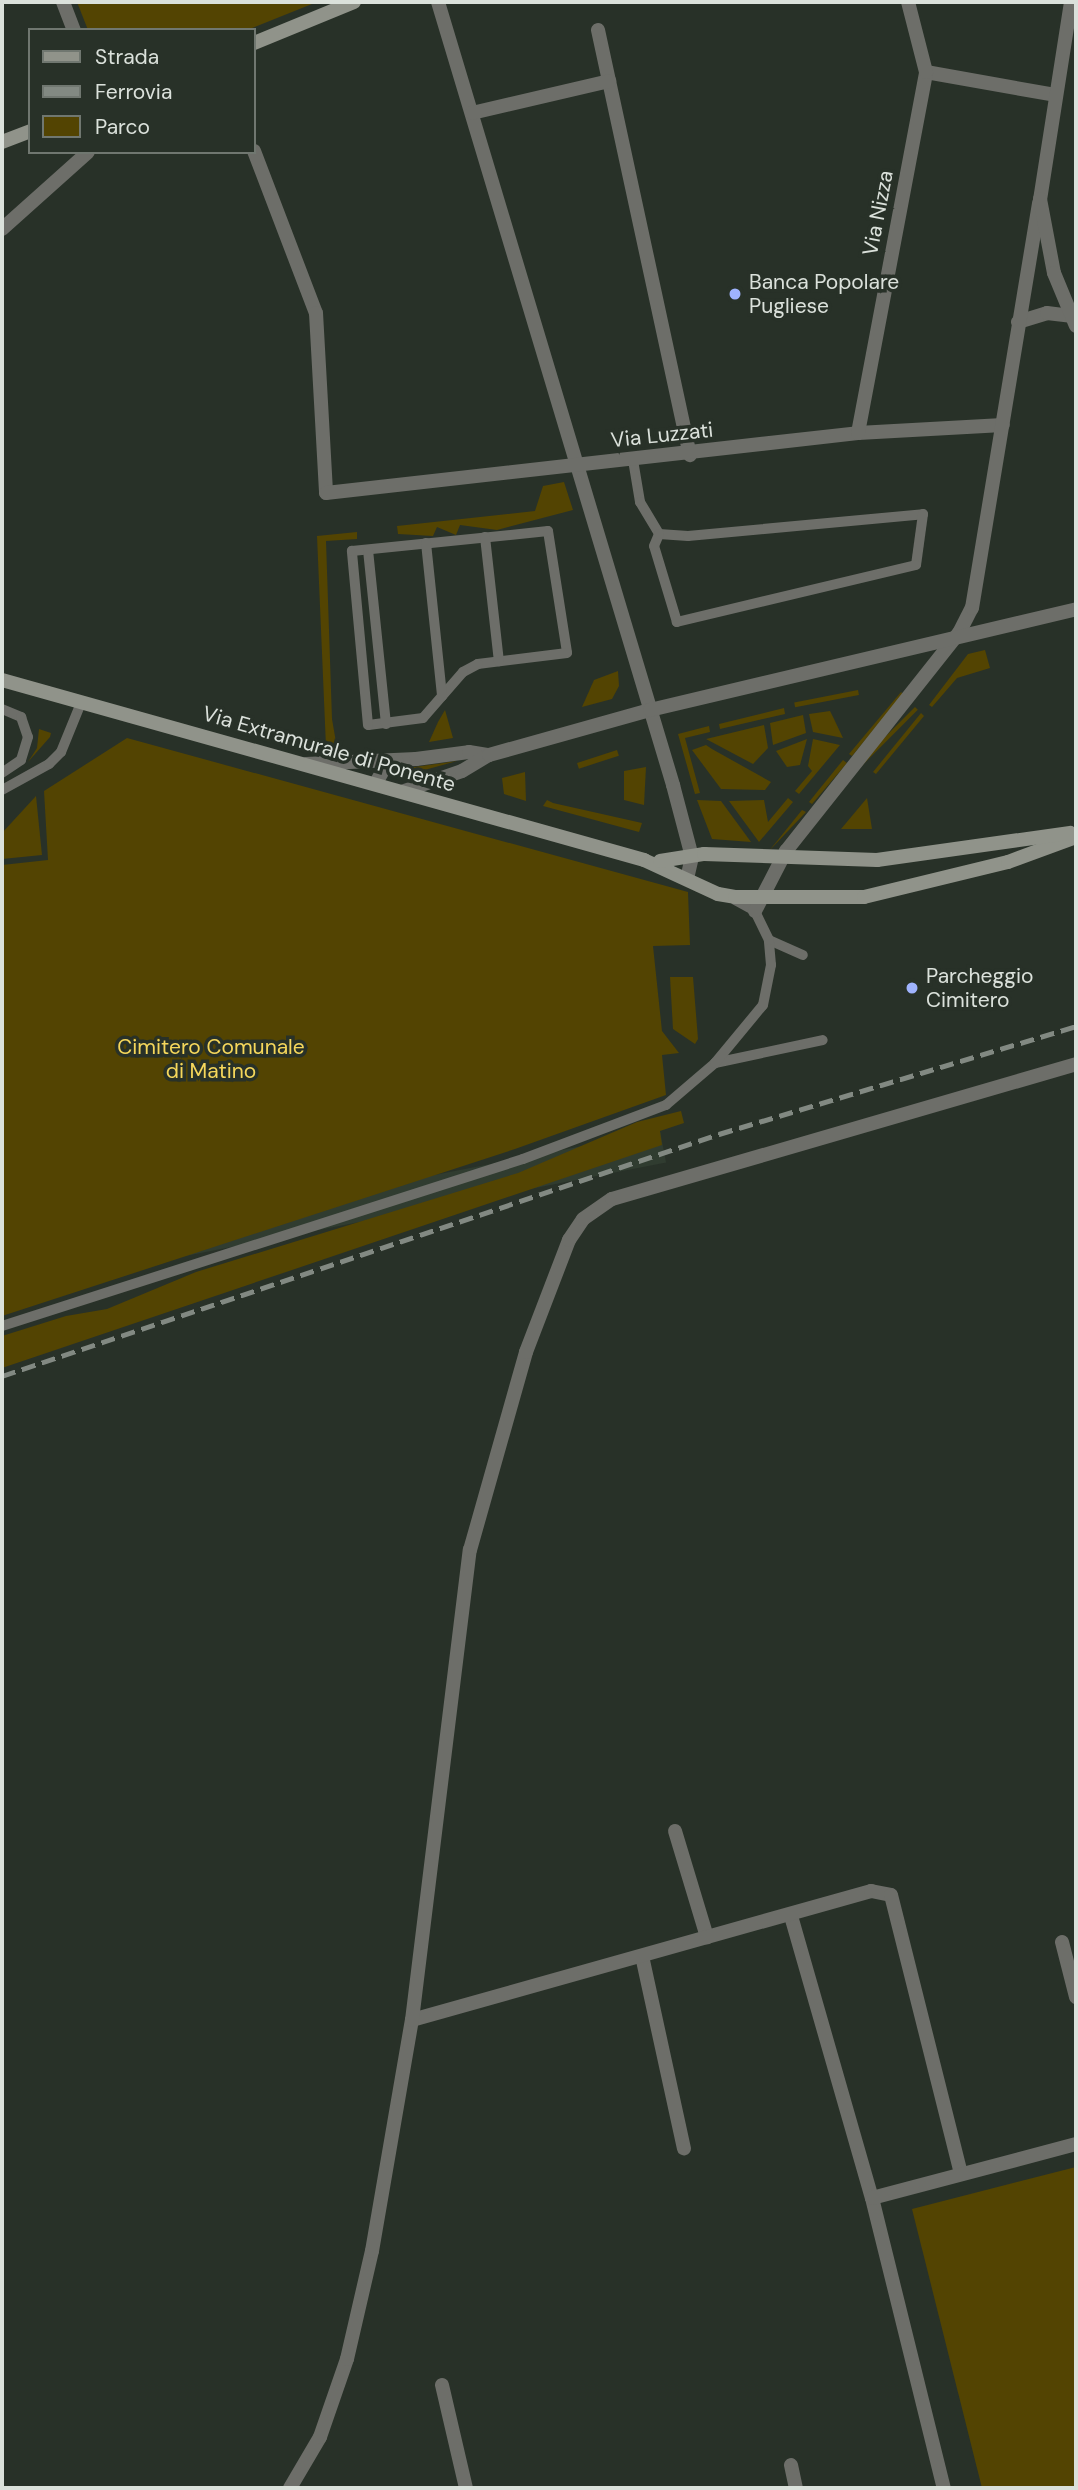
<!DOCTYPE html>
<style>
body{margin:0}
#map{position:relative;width:1078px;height:2490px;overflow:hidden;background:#283128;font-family:"DM Sans",sans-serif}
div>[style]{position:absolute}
.built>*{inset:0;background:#303c30;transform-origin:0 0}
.green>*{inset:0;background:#534402;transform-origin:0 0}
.service>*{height:10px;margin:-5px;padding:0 5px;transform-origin:5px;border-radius:5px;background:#6d6e69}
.pedestrian>*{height:14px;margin:-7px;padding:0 7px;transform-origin:7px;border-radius:7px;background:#6d6e69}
.minor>*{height:14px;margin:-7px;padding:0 7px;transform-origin:7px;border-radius:7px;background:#6d6e69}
.tertiary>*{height:14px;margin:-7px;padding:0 7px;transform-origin:7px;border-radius:7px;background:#6d6e69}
.secondary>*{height:14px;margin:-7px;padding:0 7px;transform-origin:7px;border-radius:7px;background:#90938a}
.rail>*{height:5px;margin-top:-2.5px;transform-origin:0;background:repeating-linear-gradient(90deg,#828982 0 14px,transparent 0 21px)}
.dots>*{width:19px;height:19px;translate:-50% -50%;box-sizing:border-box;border:4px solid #283128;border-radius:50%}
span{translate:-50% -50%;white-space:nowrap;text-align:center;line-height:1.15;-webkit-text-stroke:7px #283128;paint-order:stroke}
.street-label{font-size:21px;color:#dbe1db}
.poi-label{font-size:21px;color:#dbe1db}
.left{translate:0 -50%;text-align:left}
.park-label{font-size:21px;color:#f5d75b}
.frame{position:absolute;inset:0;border:4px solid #dbe1db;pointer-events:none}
.legend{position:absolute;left:28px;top:28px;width:228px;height:126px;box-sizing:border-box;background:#283128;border:2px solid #707770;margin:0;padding:9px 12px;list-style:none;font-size:21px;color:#dbe1db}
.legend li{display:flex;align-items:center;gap:14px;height:35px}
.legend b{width:35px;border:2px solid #707770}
</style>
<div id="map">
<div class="built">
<div style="left:660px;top:1131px;width:32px;height:695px;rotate:79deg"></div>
</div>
<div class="green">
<div style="clip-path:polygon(77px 2px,317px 2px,247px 30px,88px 30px)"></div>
<div style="clip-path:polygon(564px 482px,573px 510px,497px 530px,460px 525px,456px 535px,437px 527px,433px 536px,398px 534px,397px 526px,535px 511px,543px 486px)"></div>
<div style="clip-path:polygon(357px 532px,357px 539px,326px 541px,332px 719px,337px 748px,326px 747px,317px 536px)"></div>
<div style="clip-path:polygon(985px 650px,990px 668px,957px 678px,932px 707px,929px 705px,968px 654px)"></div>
<div style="clip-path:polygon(618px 671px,619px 686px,612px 699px,582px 707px,594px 680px)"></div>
<div style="left:858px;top:690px;width:5px;height:65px;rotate:79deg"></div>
<div style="clip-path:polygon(901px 692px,903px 694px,852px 756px,849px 754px)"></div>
<div style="left:915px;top:707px;width:4px;height:139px;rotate:45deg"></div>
<div style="clip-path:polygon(784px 708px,785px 714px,720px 729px,719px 724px)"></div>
<div style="clip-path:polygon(445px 710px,453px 738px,429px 742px,438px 722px)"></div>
<div style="clip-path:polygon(830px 711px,834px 719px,843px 738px,813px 732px,809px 714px)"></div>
<div style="clip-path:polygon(921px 713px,924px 716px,876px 774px,873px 772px)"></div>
<div style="clip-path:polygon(803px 715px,806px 733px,773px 745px,770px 723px)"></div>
<div style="clip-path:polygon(764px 725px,768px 748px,753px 764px,706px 739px)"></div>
<div style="clip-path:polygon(709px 726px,710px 732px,685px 738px,700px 793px,695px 794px,678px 734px)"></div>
<div style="clip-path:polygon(39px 729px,51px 733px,50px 737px,28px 762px,37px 748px)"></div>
<div style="clip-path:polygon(127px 738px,688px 892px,690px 945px,653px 946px,662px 1031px,679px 1053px,662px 1055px,666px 1095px,515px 1149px,2px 1316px,2px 865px,48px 860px,44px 791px)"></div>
<div style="clip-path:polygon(807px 739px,800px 765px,787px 767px,776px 751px)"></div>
<div style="clip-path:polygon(813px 739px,840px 745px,799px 794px,795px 791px,812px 771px,808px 766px)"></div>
<div style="clip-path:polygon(706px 745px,712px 749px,771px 782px,765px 790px,721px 789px,692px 750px)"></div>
<div style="left:617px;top:750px;width:6px;height:42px;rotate:72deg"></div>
<div style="clip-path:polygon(843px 760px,847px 763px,812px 804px,809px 802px)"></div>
<div style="clip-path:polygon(457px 761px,403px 776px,401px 769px)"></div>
<div style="clip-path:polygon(646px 767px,644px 805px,624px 800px,624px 771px)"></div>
<div style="clip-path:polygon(525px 772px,526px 801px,504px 794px,502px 778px)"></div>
<div style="clip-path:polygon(36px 796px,42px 855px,2px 859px,2px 833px)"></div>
<div style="clip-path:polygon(788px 798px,793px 802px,759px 842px,729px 801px,764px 800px,768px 822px)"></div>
<div style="clip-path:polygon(867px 798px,872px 829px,841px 829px)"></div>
<div style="clip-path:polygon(547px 800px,553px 803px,642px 823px,639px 832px,543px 806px)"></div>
<div style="clip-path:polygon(697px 800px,721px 801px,751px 842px,712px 839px)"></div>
<div style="clip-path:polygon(802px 810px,806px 812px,769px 851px)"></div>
<div style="clip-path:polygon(670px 977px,693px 977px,698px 1039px,695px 1044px,673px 1029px)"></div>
<div style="clip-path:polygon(681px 1111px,684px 1123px,660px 1131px,662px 1145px,2px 1368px,2px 1336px,66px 1316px,107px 1309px,196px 1272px,518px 1173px,637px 1122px)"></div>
<div style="clip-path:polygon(1076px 2167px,1076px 2488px,982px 2488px,912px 2209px)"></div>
</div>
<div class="service">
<div style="left:633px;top:460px;width:43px;rotate:80.5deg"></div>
<div style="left:640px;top:502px;width:37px;rotate:59deg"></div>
<div style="left:659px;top:534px;width:29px;rotate:4deg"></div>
<div style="left:688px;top:536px;width:236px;rotate:-5.3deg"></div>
<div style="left:923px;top:514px;width:51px;rotate:97.8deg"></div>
<div style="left:916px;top:565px;width:246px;rotate:166.6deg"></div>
<div style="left:677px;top:622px;width:79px;rotate:-106.8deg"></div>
<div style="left:654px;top:546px;width:13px;rotate:-67deg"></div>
<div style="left:548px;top:531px;width:123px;rotate:81.1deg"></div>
<div style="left:567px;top:653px;width:90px;rotate:173deg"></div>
<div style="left:478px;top:664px;width:17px;rotate:152deg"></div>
<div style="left:463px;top:672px;width:61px;rotate:131deg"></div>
<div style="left:423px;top:718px;width:55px;rotate:172.7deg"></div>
<div style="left:368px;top:725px;width:175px;rotate:-95.3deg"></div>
<div style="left:352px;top:551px;width:197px;rotate:-5.8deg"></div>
<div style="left:485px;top:537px;width:125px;rotate:83.6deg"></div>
<div style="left:426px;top:543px;width:154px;rotate:84deg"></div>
<div style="left:368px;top:550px;width:175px;rotate:84.1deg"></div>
<div style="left:2px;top:709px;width:21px;rotate:23deg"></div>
<div style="left:21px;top:717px;width:21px;rotate:71deg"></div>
<div style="left:28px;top:737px;width:24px;rotate:107deg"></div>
<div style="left:21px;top:760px;width:23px;rotate:146deg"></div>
<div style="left:2px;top:790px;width:54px;rotate:-29deg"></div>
<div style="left:49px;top:764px;width:17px;rotate:-45deg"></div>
<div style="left:61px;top:752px;width:53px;rotate:-67.8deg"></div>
<div style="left:769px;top:940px;width:37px;rotate:24deg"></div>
<div style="left:715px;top:1063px;width:110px;rotate:-12deg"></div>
<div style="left:2px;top:1326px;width:547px;rotate:-17.77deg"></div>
<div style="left:523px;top:1159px;width:153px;rotate:-20.7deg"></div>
<div style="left:666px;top:1105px;width:65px;rotate:-40.6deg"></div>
<div style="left:715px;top:1063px;width:75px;rotate:-50.4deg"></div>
<div style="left:763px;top:1005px;width:41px;rotate:-78.7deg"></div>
<div style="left:771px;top:965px;width:25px;rotate:-95deg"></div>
<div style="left:769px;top:940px;width:32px;rotate:-116deg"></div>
<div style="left:755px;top:911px;width:23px;rotate:-151deg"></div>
</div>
<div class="pedestrian">
<div style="left:755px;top:911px;width:68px;rotate:-62.7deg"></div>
<div style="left:786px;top:851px;width:278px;rotate:-51.6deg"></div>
</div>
<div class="minor">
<div style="left:63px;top:2px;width:30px;rotate:69deg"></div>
<div style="left:438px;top:2px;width:818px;rotate:73.29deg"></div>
<div style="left:673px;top:785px;width:74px;rotate:75.2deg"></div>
<div style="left:692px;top:857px;width:22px;rotate:103deg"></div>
<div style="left:598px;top:30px;width:435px;rotate:77.8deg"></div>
<div style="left:926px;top:72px;width:131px;rotate:10.1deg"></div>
<div style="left:472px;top:113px;width:141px;rotate:-13.1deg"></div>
<div style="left:254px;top:151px;width:173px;rotate:69.1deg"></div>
<div style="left:316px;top:313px;width:180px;rotate:86.8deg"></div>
<div style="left:326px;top:493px;width:535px;rotate:-6.43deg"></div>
<div style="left:858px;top:433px;width:145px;rotate:-3.2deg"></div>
<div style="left:2px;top:229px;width:115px;rotate:-41.8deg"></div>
<div style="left:1018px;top:322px;width:30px;rotate:-17deg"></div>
<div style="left:1047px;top:313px;width:26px;rotate:7deg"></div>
<div style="left:858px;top:433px;width:367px;rotate:-79.3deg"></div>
<div style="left:926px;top:72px;width:72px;rotate:-104.4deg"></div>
<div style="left:959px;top:633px;width:28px;rotate:-63deg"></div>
<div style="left:972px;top:608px;width:411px;rotate:-80.6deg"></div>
<div style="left:306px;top:764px;width:110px;rotate:-2.6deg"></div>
<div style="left:416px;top:759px;width:53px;rotate:-7.5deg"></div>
<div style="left:469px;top:752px;width:20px;rotate:9deg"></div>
<div style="left:376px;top:783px;width:18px;rotate:-61deg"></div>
<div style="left:385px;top:767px;width:13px;rotate:-27deg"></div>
<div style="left:404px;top:791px;width:61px;rotate:-19deg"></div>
<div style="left:462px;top:771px;width:31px;rotate:-31deg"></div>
<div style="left:489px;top:755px;width:167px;rotate:-15.6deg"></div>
<div style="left:650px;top:710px;width:438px;rotate:-13.3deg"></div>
<div style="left:675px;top:1831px;width:111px;rotate:73.2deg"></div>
<div style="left:791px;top:1916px;width:293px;rotate:74deg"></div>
<div style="left:872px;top:2198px;width:299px;rotate:76.1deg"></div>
<div style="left:1062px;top:1942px;width:57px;rotate:75.7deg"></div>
<div style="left:642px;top:1956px;width:197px;rotate:77.7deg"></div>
<div style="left:412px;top:2020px;width:477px;rotate:-15.7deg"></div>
<div style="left:871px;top:1891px;width:20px;rotate:11deg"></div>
<div style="left:891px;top:1895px;width:287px;rotate:75.9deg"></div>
<div style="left:872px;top:2198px;width:211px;rotate:-14.8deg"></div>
<div style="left:442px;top:2385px;width:106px;rotate:76.9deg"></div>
<div style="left:791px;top:2465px;width:24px;rotate:78deg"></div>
<div style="left:290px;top:2488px;width:59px;rotate:-59.5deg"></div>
<div style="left:320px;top:2437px;width:83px;rotate:-70.9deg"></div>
<div style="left:347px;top:2359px;width:111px;rotate:-77deg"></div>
<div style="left:372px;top:2251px;width:234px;rotate:-80.2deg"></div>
<div style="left:412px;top:2020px;width:474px;rotate:-83deg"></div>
<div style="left:470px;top:1550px;width:206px;rotate:-74.2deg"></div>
<div style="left:526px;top:1352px;width:120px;rotate:-69deg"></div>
<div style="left:569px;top:1240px;width:25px;rotate:-56deg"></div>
<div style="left:583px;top:1219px;width:35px;rotate:-35deg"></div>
<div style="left:612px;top:1199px;width:483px;rotate:-16.2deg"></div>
</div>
<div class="tertiary">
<div style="left:1071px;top:2px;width:199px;rotate:98.9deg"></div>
<div style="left:1040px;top:199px;width:75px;rotate:79.3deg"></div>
<div style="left:1054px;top:273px;width:57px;rotate:67.5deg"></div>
</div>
<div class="secondary">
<div style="left:254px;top:43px;width:108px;rotate:-22.3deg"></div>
<div style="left:2px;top:142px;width:30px;rotate:-21deg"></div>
<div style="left:2px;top:680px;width:667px;rotate:15.66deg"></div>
<div style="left:644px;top:860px;width:81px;rotate:24.7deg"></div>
<div style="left:718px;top:894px;width:17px;rotate:10deg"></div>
<div style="left:735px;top:897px;width:129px"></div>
<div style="left:864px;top:897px;width:148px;rotate:-13.7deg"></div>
<div style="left:1008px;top:862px;width:72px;rotate:-20.2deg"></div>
<div style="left:660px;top:861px;width:45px;rotate:-9deg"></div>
<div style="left:704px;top:854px;width:173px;rotate:2deg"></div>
<div style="left:877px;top:860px;width:195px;rotate:-8deg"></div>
</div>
<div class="rail">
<div style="left:2px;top:1376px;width:757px;rotate:-18.65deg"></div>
<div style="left:719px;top:1134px;width:373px;rotate:-16.8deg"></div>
</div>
<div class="dots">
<div style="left:735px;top:294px;background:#9fb3fd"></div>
<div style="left:912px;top:988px;background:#9fb3fd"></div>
</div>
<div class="street-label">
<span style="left:878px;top:213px;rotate:-79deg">Via Nizza</span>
<span style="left:662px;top:435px;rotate:-6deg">Via Luzzati</span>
<span style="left:329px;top:749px;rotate:16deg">Via Extramurale di Ponente</span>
</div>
<div class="poi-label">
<span class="left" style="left:749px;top:294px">Banca Popolare<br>Pugliese</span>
<span class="left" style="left:926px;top:988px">Parcheggio<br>Cimitero</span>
</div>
<div class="park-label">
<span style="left:211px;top:1059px">Cimitero Comunale<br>di Matino</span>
</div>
<div class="frame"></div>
<ul class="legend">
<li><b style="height:9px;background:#90938a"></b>Strada</li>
<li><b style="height:9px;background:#828982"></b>Ferrovia</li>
<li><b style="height:19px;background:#534402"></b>Parco</li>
</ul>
</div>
